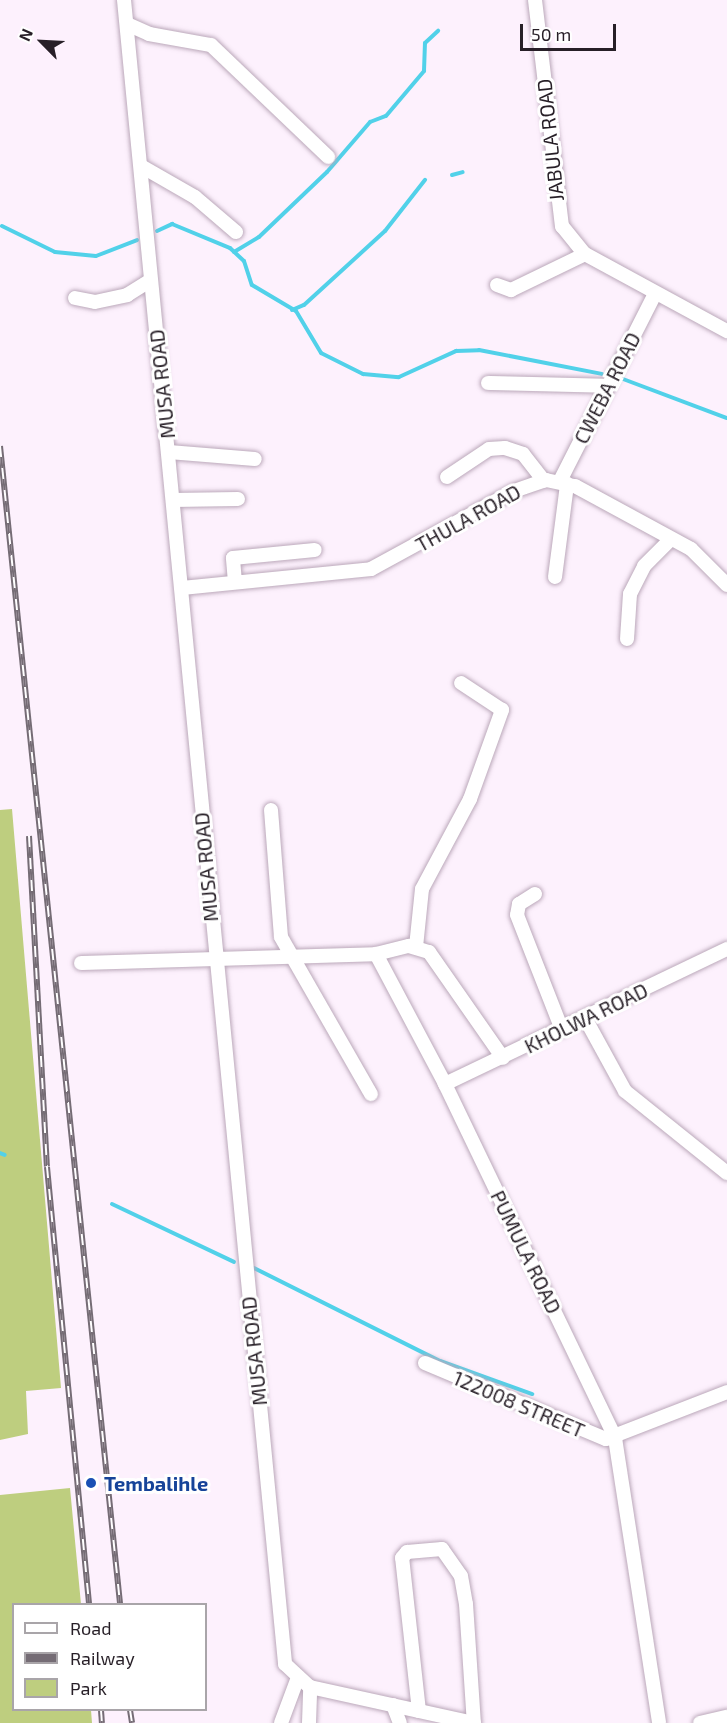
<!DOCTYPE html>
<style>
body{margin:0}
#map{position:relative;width:727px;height:1723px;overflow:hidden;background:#fdf1fd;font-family:"Exo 2",sans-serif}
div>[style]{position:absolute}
.green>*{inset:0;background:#bece7f}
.stream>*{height:4px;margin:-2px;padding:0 2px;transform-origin:2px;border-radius:2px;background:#51d1e9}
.roads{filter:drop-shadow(0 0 2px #bba8ba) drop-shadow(0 0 2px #bba8ba)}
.minor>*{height:14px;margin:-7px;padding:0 7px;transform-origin:7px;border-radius:7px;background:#fff}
.rail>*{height:6px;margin-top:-3px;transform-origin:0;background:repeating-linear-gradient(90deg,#fff 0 11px,#756c75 0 22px);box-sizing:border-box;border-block:2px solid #756c75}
.dots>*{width:16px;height:16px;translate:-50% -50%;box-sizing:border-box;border:3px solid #fff;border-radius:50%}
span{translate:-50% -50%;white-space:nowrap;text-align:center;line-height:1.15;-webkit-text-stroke:6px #fff;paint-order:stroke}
.street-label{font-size:20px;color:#271f27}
.transit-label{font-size:20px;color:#164399;font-weight:700}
.left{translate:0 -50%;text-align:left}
.legend{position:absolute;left:12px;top:1603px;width:195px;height:108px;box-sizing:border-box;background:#fff;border:2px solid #a9a5a9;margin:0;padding:8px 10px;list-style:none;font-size:18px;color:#271f27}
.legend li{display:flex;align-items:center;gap:12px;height:30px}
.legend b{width:30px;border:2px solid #a9a5a9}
.north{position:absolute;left:12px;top:12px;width:60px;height:60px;-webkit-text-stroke:4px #fff;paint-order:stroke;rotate:294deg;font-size:16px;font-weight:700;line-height:24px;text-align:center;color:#271f27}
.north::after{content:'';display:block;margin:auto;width:21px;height:27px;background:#271f27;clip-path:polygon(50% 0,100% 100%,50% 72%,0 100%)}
.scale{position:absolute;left:520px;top:24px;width:96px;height:27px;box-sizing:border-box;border:3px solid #271f27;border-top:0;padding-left:8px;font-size:18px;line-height:21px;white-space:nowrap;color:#271f27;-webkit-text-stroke:4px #fff;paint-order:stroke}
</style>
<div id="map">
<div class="green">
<div style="clip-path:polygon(12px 809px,61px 1388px,26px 1391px,28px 1434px,0 1440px,0 810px)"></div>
<div style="clip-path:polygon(70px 1488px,81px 1604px,14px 1604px,14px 1710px,91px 1710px,92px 1723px,0 1723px,0 1495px)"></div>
</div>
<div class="stream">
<div style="left:452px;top:175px;width:11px;rotate:-15deg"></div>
<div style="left:2px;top:226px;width:59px;rotate:26.1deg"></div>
<div style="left:55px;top:252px;width:41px;rotate:5.6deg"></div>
<div style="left:96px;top:256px;width:44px;rotate:-21.3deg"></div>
<div style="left:157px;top:231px;width:17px;rotate:-25deg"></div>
<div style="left:172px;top:224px;width:63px;rotate:22.5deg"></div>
<div style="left:230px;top:248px;width:19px;rotate:43deg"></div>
<div style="left:244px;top:261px;width:25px;rotate:72deg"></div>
<div style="left:252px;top:285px;width:51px;rotate:30.6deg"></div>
<div style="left:296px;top:311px;width:49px;rotate:59.2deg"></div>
<div style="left:321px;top:353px;width:47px;rotate:26.6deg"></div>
<div style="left:363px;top:374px;width:36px;rotate:5deg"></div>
<div style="left:399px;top:377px;width:63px;rotate:-24.5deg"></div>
<div style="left:456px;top:351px;width:23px;rotate:-2deg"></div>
<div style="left:479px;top:350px;width:125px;rotate:11deg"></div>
<div style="left:234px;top:252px;width:29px;rotate:-31deg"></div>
<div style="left:259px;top:237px;width:94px;rotate:-43.7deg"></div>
<div style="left:327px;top:172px;width:66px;rotate:-49.3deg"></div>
<div style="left:370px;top:122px;width:17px;rotate:-21deg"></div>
<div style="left:386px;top:116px;width:59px;rotate:-49.8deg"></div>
<div style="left:424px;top:71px;width:28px;rotate:-88deg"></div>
<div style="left:425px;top:43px;width:18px;rotate:-43deg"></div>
<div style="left:292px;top:310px;width:13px;rotate:-23deg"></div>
<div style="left:304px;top:305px;width:110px;rotate:-42.4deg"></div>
<div style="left:385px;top:231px;width:65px;rotate:-51.9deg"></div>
<div style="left:623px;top:379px;width:111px;rotate:20.6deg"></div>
<div style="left:0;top:1153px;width:5px;rotate:22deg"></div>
<div style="left:112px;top:1204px;width:135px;rotate:25.4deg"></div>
<div style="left:254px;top:1268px;width:208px;rotate:26.6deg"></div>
<div style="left:440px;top:1361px;width:98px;rotate:19.7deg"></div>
</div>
<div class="roads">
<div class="minor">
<div style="left:124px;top:0;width:1672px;rotate:84.47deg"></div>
<div style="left:285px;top:1664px;width:34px;rotate:43deg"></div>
<div style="left:310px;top:1687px;width:168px;rotate:12.4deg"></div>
<div style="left:535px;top:0;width:228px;rotate:83.2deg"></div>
<div style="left:562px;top:226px;width:36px;rotate:51deg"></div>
<div style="left:585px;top:254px;width:162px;rotate:28.5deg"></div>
<div style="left:127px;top:24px;width:24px;rotate:24deg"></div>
<div style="left:149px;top:34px;width:63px;rotate:10.1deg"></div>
<div style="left:211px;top:45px;width:162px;rotate:43.7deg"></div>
<div style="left:141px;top:166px;width:62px;rotate:29.9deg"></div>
<div style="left:195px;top:197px;width:54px;rotate:40.5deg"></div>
<div style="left:497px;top:285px;width:15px;rotate:20deg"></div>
<div style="left:511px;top:290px;width:82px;rotate:-25.9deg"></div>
<div style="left:75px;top:298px;width:20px;rotate:11deg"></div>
<div style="left:95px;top:302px;width:33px;rotate:-12deg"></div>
<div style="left:127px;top:295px;width:28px;rotate:-32deg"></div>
<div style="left:488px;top:383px;width:120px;rotate:1.4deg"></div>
<div style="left:169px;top:452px;width:86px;rotate:4.7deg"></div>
<div style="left:447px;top:477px;width:50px;rotate:-33.7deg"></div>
<div style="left:489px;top:449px;width:16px;rotate:-4deg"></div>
<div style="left:505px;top:448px;width:19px;rotate:18deg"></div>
<div style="left:523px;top:454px;width:34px;rotate:52deg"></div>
<div style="left:560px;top:481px;width:210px;rotate:-63.1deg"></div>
<div style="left:173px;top:500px;width:65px;rotate:-0.9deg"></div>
<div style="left:555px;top:577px;width:94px;rotate:-82.6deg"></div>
<div style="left:235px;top:582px;width:24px;rotate:-95deg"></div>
<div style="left:233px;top:558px;width:82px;rotate:-5.6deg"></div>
<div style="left:182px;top:588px;width:190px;rotate:-5.7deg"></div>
<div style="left:371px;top:569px;width:163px;rotate:-28.6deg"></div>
<div style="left:514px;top:491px;width:34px;rotate:-19deg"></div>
<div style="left:546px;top:480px;width:30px;rotate:12deg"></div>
<div style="left:575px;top:486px;width:132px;rotate:28.5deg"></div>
<div style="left:691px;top:549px;width:51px;rotate:45deg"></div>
<div style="left:627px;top:639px;width:45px;rotate:-86.2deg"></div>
<div style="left:630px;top:594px;width:31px;rotate:-63deg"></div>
<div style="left:644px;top:566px;width:38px;rotate:-45deg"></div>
<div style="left:271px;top:810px;width:127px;rotate:85.5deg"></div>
<div style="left:281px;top:937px;width:181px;rotate:60.2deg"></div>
<div style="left:535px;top:894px;width:19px;rotate:148deg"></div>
<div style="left:519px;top:904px;width:11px;rotate:100deg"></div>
<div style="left:517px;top:915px;width:123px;rotate:68.6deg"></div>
<div style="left:416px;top:947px;width:58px;rotate:-84.1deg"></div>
<div style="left:422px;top:889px;width:102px;rotate:-61.9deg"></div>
<div style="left:470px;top:799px;width:95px;rotate:-70.2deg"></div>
<div style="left:502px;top:710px;width:49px;rotate:-146.6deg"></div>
<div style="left:376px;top:954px;width:34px;rotate:-14deg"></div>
<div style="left:409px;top:946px;width:21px;rotate:17deg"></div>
<div style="left:429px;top:952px;width:129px;rotate:55.1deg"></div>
<div style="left:81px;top:963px;width:295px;rotate:-1.7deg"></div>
<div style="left:376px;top:954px;width:147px;rotate:62deg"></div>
<div style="left:445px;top:1084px;width:393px;rotate:64.3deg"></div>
<div style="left:615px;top:1438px;width:288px;rotate:81.2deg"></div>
<div style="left:585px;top:1018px;width:83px;rotate:61.3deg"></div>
<div style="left:625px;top:1091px;width:131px;rotate:38.8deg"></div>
<div style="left:445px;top:1084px;width:313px;rotate:-25.6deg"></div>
<div style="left:425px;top:1363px;width:196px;rotate:22.8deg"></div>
<div style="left:606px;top:1439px;width:130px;rotate:-21.2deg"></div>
<div style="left:393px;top:1705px;width:19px;rotate:69deg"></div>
<div style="left:419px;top:1711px;width:154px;rotate:-96.3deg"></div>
<div style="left:402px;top:1558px;width:8px;rotate:-50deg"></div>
<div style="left:407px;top:1552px;width:35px;rotate:-5deg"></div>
<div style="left:442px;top:1549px;width:33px;rotate:55deg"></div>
<div style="left:461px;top:1576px;width:28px;rotate:80deg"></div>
<div style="left:466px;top:1604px;width:119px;rotate:86.2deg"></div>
<div style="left:281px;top:1723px;width:46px;rotate:-69.6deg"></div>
<div style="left:309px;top:1723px;width:36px;rotate:-88deg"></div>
<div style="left:700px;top:1723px;width:28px;rotate:-13deg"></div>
</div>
</div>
<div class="rail">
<div style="left:0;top:446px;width:1164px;rotate:84.08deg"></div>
<div style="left:29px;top:836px;width:331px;rotate:86.9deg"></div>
<div style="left:47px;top:1167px;width:439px;rotate:84.5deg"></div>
<div style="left:101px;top:1710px;width:13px;rotate:86deg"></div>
<div style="left:130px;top:1710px;width:13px;rotate:81deg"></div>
</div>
<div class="dots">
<div style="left:91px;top:1483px;background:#1a4fb4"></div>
</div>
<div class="street-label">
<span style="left:550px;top:140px;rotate:-96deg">JABULA ROAD</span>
<span style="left:162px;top:384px;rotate:-96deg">MUSA ROAD</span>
<span style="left:607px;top:388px;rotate:-63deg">CWEBA ROAD</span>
<span style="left:468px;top:518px;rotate:-29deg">THULA ROAD</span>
<span style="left:206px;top:867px;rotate:-95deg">MUSA ROAD</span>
<span style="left:586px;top:1018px;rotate:-26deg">KHOLWA ROAD</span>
<span style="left:526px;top:1252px;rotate:64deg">PUMULA ROAD</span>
<span style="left:254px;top:1351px;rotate:-96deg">MUSA ROAD</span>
<span style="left:519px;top:1404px;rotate:23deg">122008 STREET</span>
</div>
<div class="transit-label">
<span class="left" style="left:104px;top:1483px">Tembalihle</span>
</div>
<ul class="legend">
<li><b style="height:8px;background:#fff"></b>Road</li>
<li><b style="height:8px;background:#756c75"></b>Railway</li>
<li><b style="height:16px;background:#bece7f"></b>Park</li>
</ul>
<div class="north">N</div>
<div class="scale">50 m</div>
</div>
